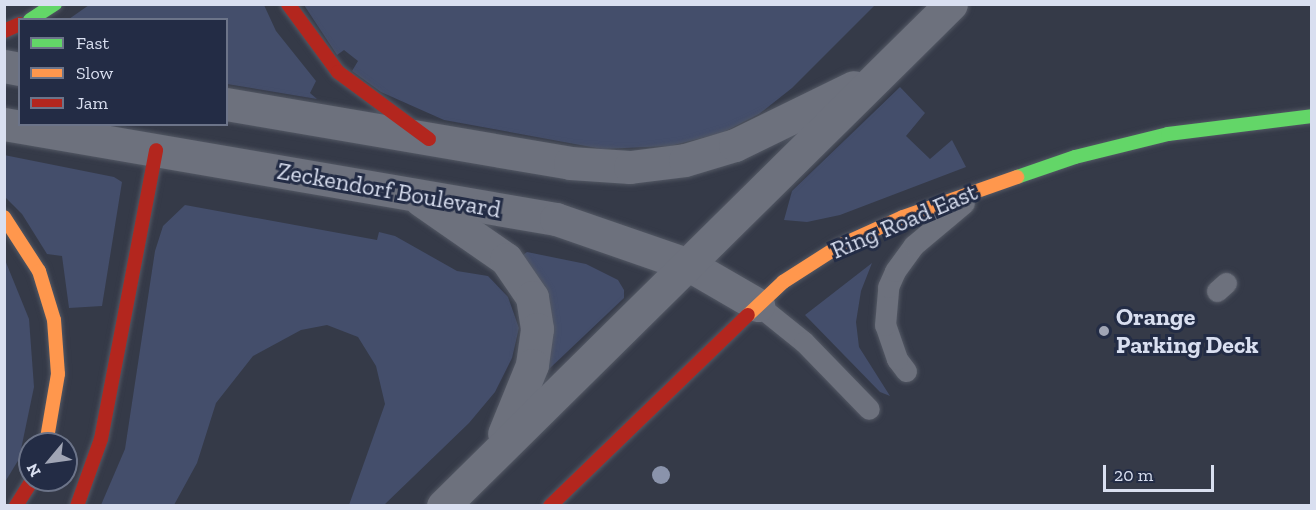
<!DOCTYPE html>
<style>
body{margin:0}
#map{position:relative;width:1316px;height:510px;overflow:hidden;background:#353a48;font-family:"Zilla Slab",serif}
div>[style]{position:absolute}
.green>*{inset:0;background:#444e6b}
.roads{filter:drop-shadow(0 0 2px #535864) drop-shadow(0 0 2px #535864)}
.lane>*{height:21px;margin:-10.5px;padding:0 10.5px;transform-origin:10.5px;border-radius:10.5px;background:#6d717d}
.street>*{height:33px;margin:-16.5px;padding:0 16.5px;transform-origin:16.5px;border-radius:16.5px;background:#6d717d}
.fast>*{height:14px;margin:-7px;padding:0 7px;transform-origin:7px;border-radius:7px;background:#63d668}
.slow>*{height:14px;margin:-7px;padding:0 7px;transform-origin:7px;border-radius:7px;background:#ff974d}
.jam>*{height:14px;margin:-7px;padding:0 7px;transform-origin:7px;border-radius:7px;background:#b3261e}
.trees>*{width:18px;height:18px;margin:-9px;border-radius:50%;background:#8a93ab}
.dots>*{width:16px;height:16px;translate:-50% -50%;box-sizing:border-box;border:3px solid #232c45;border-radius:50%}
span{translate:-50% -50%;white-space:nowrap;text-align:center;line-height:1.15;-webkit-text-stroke:6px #232c45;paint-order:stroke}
.street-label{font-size:24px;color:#d9dff0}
.poi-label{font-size:24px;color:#d9dff0;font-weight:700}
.left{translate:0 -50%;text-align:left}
.frame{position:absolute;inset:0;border:6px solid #d9dff0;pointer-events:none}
.legend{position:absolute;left:18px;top:18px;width:210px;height:108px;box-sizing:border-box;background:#232c45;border:2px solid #6c7489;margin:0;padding:8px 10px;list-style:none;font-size:18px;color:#d9dff0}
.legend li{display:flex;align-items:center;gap:12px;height:30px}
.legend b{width:30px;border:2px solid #6c7489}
.north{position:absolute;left:18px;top:432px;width:60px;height:60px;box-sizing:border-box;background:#232c45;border:2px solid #6c7489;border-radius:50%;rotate:241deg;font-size:16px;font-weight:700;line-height:24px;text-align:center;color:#d9dff0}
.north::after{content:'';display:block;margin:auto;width:21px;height:27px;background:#a0a5b5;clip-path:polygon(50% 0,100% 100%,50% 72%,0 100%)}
.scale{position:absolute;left:1103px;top:465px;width:111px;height:27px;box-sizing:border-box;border:3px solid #d9dff0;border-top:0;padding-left:8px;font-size:18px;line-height:21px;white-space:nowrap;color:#d9dff0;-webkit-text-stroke:4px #232c45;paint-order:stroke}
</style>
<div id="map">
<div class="green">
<div style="clip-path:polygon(89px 5px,264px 5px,276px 31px,316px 81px,310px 93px,317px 99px,227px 84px,226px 20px,69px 19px)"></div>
<div style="clip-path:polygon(304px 5px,875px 5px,792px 88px,759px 114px,722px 133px,670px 146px,602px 149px,444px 120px,381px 92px,352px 71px,358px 61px,344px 50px,337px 55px)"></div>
<div style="clip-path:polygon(900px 87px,925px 113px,906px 136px,930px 159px,952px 140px,966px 167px,840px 215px,807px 222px,784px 220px,792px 191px)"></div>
<div style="clip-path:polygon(4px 155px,114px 177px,122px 182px,102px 306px,69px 308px,62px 256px,47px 254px,22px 214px,5px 197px)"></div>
<div style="clip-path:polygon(185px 205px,377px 240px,379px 232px,395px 236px,457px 271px,488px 276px,508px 297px,519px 328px,512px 358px,495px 392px,469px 423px,384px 505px,349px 505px,385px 404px,376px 366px,358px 337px,327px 325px,301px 330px,253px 356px,216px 403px,197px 463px,174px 505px,101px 505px,125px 449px,155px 251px,163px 226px)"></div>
<div style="clip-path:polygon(527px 252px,586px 264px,618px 280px,624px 290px,624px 298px,548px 370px,523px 255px)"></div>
<div style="clip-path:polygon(5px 260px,29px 319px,34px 387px,19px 459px,5px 482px)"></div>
<div style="clip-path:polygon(872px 263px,861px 291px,856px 322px,859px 347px,890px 396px,880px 392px,805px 315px)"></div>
</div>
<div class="roads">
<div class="lane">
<div style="left:1217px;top:291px;width:12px;rotate:-42deg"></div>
<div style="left:758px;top:305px;width:59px;rotate:38.8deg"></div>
<div style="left:804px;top:342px;width:93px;rotate:45.9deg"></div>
<div style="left:906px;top:371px;width:15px;rotate:-127deg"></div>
<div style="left:897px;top:359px;width:36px;rotate:-109deg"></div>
<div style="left:885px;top:325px;width:38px;rotate:-85deg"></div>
<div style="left:888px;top:287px;width:17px;rotate:-66deg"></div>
<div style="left:895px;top:271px;width:32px;rotate:-54deg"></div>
<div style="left:914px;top:245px;width:65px;rotate:-40deg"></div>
</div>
<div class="street">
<div style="left:4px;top:66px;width:16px;rotate:11deg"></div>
<div style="left:226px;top:104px;width:349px;rotate:9.7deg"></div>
<div style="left:570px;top:163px;width:60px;rotate:3.8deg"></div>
<div style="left:630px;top:167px;width:55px;rotate:-7.3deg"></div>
<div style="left:685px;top:160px;width:52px;rotate:-16.7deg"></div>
<div style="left:735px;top:145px;width:132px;rotate:-26deg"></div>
<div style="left:4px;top:124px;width:560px;rotate:9.77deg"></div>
<div style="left:556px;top:219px;width:141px;rotate:19.1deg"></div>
<div style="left:689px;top:265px;width:80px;rotate:30.1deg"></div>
<div style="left:421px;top:200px;width:103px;rotate:34.8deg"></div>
<div style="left:506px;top:259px;width:46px;rotate:55.6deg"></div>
<div style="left:532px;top:297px;width:32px;rotate:81deg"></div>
<div style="left:537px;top:329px;width:36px;rotate:98deg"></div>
<div style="left:532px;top:365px;width:74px;rotate:112.1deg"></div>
<div style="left:443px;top:506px;width:714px;rotate:-44.66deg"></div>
</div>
<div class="fast">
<div style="left:30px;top:20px;width:30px;rotate:-33deg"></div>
<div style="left:1017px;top:177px;width:61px;rotate:-19deg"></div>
<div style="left:1075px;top:157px;width:96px;rotate:-13.9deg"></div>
<div style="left:1168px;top:134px;width:145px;rotate:-7.1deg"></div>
</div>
<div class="slow">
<div style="left:4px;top:217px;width:64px;rotate:57.1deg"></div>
<div style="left:39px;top:271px;width:51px;rotate:73deg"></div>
<div style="left:54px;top:320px;width:54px;rotate:85.8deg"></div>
<div style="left:58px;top:374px;width:71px;rotate:99.7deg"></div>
<div style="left:748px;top:315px;width:48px;rotate:-43.3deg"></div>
<div style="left:783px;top:282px;width:67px;rotate:-32.7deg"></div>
<div style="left:839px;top:246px;width:70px;rotate:-24.4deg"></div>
<div style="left:903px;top:217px;width:121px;rotate:-19.3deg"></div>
</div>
<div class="jam">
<div style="left:288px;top:4px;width:84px;rotate:53.7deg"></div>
<div style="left:338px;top:72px;width:113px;rotate:36.4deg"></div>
<div style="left:4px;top:31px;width:17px;rotate:-24deg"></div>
<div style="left:16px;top:506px;width:31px;rotate:-58deg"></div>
<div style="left:77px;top:506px;width:71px;rotate:-70.3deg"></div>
<div style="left:101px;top:439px;width:294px;rotate:-79.2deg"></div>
<div style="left:550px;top:506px;width:275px;rotate:-44deg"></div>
</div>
</div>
<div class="trees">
<div style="left:661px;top:475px"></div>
</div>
<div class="dots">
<div style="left:1104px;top:331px;background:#a0a5b5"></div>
</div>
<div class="street-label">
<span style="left:389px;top:190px;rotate:10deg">Zeckendorf Boulevard</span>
<span style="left:904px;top:221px;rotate:-23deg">Ring Road East</span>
</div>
<div class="poi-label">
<span class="left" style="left:1116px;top:331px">Orange<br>Parking Deck</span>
</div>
<div class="frame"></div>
<ul class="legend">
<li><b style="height:8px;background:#63d668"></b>Fast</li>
<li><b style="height:8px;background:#ff974d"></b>Slow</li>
<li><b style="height:8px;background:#b3261e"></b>Jam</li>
</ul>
<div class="north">N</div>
<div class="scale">20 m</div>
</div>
